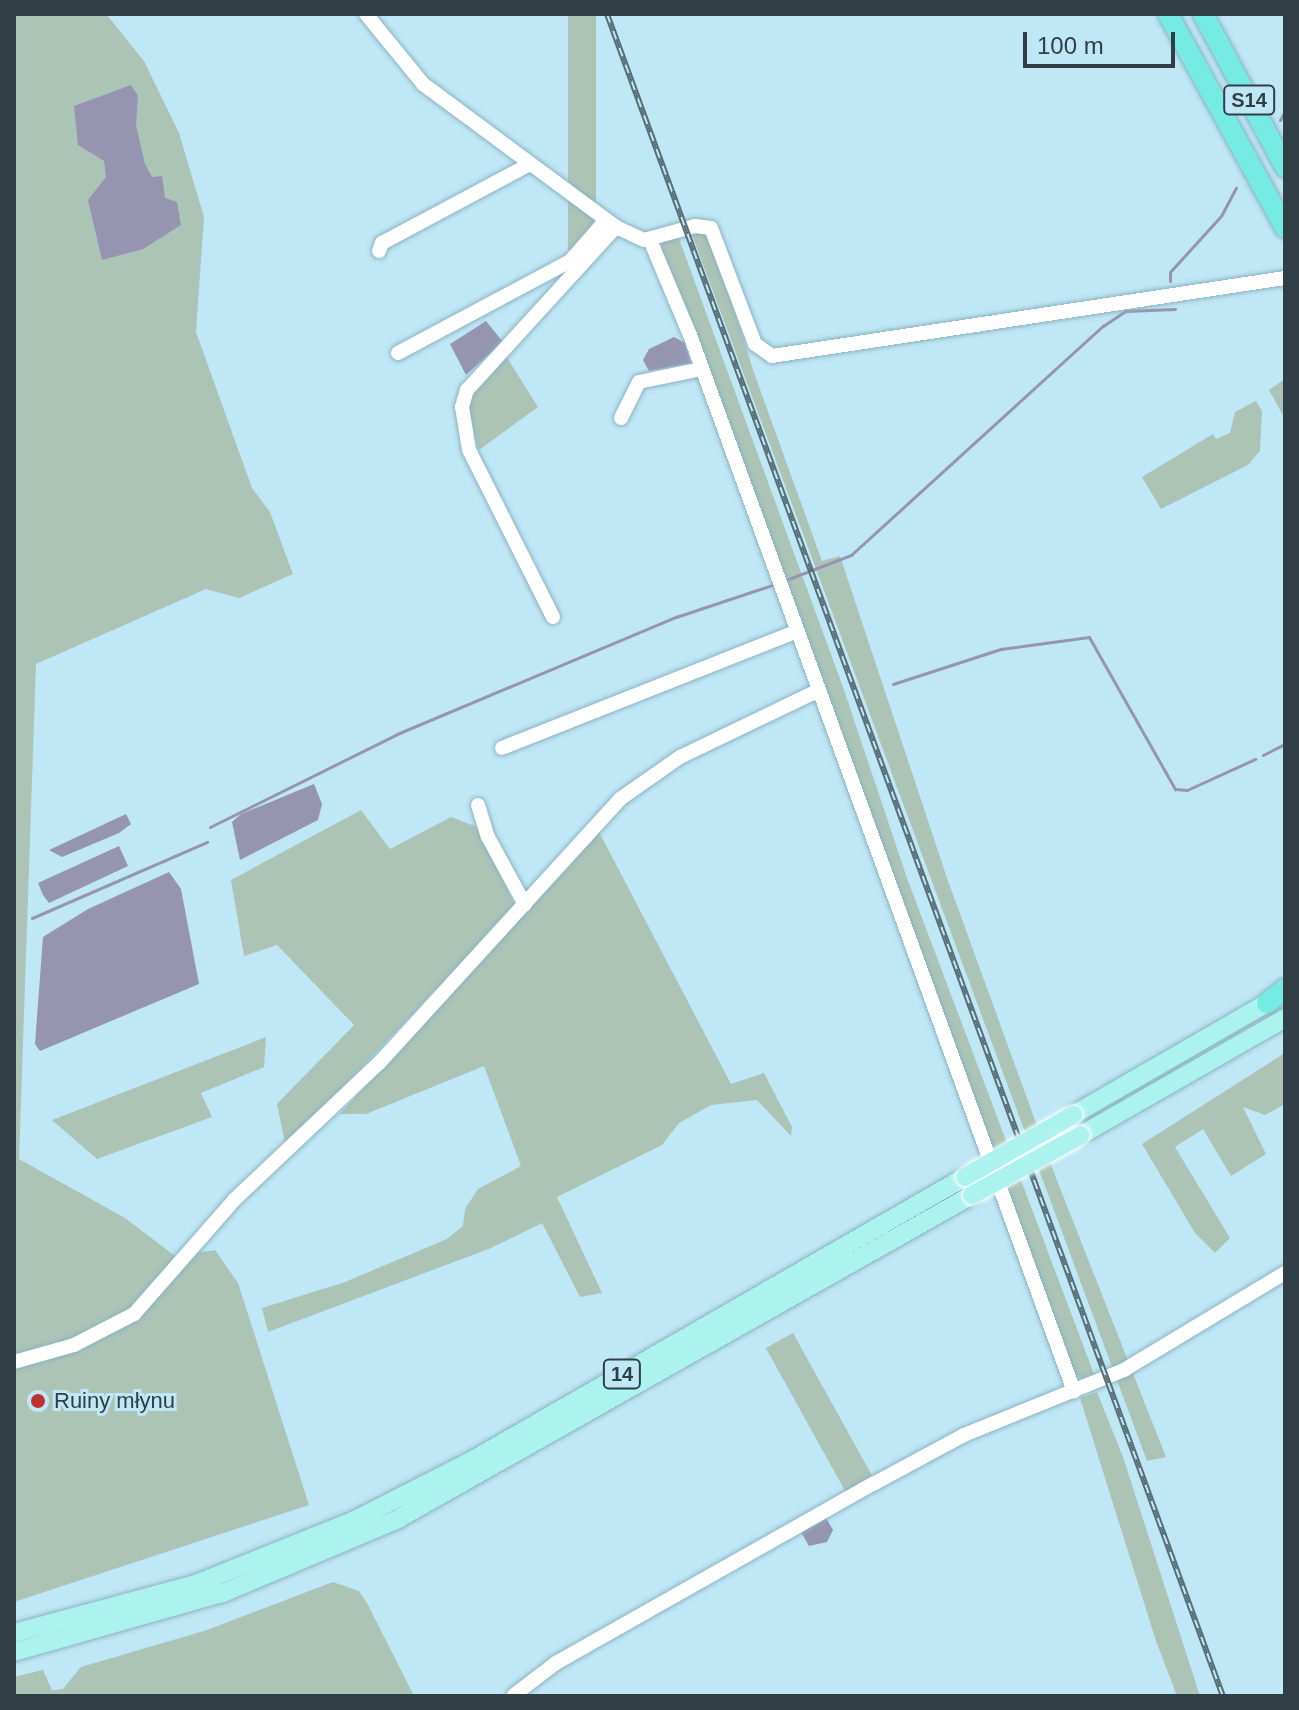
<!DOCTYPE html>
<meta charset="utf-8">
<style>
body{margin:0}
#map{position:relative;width:1299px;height:1710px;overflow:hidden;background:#bfe7f6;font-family:Helvetica,sans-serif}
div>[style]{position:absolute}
.green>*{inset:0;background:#acc4b6;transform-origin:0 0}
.water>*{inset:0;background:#9695b1}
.stream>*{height:3px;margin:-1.5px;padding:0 1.5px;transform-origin:1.5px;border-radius:1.5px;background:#9695b1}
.roads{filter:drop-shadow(0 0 2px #8bb2c0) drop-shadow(0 0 2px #8bb2c0)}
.minor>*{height:14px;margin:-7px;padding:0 7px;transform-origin:7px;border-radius:7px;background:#fff}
.major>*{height:18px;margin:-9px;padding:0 9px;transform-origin:9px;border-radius:9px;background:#acf3ef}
.highway>*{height:20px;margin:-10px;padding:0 10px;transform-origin:10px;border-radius:10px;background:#75ebe4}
.rail>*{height:6px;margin-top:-3px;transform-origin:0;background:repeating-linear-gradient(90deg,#bfe7f6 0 9px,#576e77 0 18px);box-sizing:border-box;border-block:2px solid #576e77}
.bridges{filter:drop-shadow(0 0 2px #fff) drop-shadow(0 0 2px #fff)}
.major-bridge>*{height:18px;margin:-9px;padding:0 9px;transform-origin:9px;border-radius:9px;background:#acf3ef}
.dots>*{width:22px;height:22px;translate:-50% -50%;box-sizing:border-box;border:4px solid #bfe7f6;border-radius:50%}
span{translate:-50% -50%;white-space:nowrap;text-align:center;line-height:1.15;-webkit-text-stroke:6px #bfe7f6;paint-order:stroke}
.shield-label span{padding:2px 6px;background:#bfe7f6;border:2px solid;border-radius:6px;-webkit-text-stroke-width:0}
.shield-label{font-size:20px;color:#2f3f45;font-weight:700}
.poi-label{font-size:22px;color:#2f3f45}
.left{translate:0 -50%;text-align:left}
.frame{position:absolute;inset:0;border:16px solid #2f3f45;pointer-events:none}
.scale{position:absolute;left:1023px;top:32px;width:152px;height:36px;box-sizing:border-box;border:4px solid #2f3f45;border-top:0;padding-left:10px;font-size:24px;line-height:28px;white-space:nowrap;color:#2f3f45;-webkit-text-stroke:6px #bfe7f6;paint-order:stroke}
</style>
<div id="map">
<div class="green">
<div style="clip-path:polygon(14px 14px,106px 14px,144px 61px,179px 133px,204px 217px,196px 332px,252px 488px,270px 512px,293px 574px,239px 598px,206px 589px,36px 664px,19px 1159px,125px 1218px,175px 1256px,215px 1250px,238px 1283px,309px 1505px,14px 1602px)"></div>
<div style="left:568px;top:14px;width:28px;height:236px"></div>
<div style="clip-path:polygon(699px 229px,713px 239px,753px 370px,822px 561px,840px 556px,947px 878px,1056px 1178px,1166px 1457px,1147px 1461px,691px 232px)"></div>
<div style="clip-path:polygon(678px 236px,844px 690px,907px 878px,1094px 1374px,1088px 1380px,1073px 1375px,661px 249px,663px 241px)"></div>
<div style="clip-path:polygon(506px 356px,538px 407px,479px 450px,468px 411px,473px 391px)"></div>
<div style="clip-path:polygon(1285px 379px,1285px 419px,1269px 390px)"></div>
<div style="clip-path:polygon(1256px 401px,1262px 411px,1260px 451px,1248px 465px,1161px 509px,1142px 477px,1213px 434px,1216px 439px,1230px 433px,1235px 412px)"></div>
<div style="clip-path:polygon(361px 810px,390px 849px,451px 817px,477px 827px,515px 906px,286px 1147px,277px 1104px,354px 1025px,277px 945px,244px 956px,231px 880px)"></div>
<div style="clip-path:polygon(598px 830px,731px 1084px,764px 1073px,792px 1127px,791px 1136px,757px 1100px,711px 1105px,679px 1123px,662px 1145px,557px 1197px,602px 1293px,580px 1297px,542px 1223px,491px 1248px,268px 1332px,262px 1308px,345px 1282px,447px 1239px,463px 1226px,465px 1209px,478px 1189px,521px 1166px,484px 1066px,366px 1114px,340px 1114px)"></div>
<div style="clip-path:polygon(266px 1037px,264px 1067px,201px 1093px,212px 1117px,97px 1159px,52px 1120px)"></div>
<div style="clip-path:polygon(1285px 1053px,1285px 1104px,1265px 1115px,1243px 1107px,1266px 1154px,1231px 1176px,1203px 1129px,1175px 1147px,1230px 1238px,1215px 1253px,1195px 1233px,1142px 1144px)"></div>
<div style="left:793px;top:1333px;width:164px;height:31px;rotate:61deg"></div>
<div style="clip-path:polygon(1097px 1392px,1123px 1457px,1200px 1696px,1177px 1696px,1156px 1641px,1080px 1398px)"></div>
<div style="clip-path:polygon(333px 1582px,359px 1591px,367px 1603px,414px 1696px,14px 1696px,14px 1677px,43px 1670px,52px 1690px,63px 1689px,81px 1667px,207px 1630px)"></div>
</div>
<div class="water">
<div style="clip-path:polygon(131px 85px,138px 96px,136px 125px,145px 164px,152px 177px,162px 176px,165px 198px,177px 202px,181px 225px,143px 249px,102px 260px,88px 200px,106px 177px,104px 161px,78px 145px,74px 106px)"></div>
<div style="clip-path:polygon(486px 321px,503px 342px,466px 375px,450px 344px)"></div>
<div style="clip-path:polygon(674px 337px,685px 343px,691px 363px,649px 371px,643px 360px,649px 349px)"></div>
<div style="clip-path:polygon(314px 784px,322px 804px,318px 820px,240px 860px,232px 822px,241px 814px)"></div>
<div style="clip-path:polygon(126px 814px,131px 824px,119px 833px,62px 857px,49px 850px)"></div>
<div style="clip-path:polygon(119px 846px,128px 866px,49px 903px,43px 895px,38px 883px)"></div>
<div style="clip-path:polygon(169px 872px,181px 889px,199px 984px,40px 1051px,35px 1044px,43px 937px,88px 909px)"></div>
<div style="clip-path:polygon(826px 1518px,833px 1530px,827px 1542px,809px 1546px,801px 1532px)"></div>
</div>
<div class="stream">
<div style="left:1280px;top:120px;width:10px;rotate:-61deg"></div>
<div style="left:1170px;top:281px;width:9px;rotate:-90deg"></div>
<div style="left:1170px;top:272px;width:76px;rotate:-47.7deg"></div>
<div style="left:1221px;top:216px;width:32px;rotate:-62deg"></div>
<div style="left:786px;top:580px;width:70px;rotate:-21deg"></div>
<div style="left:851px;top:555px;width:341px;rotate:-42.3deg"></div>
<div style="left:1103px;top:326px;width:27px;rotate:-34deg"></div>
<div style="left:1125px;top:311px;width:50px;rotate:-2.3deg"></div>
<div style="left:893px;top:684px;width:114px;rotate:-18deg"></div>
<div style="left:1001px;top:649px;width:89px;rotate:-7.8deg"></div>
<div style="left:1089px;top:637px;width:175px;rotate:60.5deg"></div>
<div style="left:1175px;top:789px;width:12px;rotate:5deg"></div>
<div style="left:1187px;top:790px;width:75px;rotate:-24.5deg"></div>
<div style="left:1263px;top:755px;width:25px;rotate:-27deg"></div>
<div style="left:210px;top:827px;width:209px;rotate:-26.4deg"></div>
<div style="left:397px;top:734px;width:303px;rotate:-22.8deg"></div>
<div style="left:676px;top:617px;width:101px;rotate:-18.4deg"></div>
<div style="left:32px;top:918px;width:191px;rotate:-23.5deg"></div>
</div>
<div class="roads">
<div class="minor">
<div style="left:366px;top:14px;width:90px;rotate:50.8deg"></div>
<div style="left:423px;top:84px;width:240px;rotate:36.5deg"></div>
<div style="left:616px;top:227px;width:31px;rotate:25deg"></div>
<div style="left:644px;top:240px;width:53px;rotate:-15.4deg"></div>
<div style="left:695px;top:226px;width:16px;rotate:7deg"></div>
<div style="left:711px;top:228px;width:124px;rotate:69.2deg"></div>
<div style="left:755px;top:344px;width:21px;rotate:35deg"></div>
<div style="left:772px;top:356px;width:519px;rotate:-8.65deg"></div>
<div style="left:650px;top:240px;width:103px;rotate:67.2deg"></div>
<div style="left:690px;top:335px;width:1124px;rotate:70.02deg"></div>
<div style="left:379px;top:251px;width:9px;rotate:-69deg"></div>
<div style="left:382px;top:243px;width:168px;rotate:-28.1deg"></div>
<div style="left:398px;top:353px;width:195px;rotate:-28.1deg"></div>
<div style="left:570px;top:261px;width:55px;rotate:-48.7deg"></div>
<div style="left:621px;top:418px;width:40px;rotate:-63.4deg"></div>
<div style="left:639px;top:382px;width:63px;rotate:-11.8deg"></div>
<div style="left:553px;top:617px;width:187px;rotate:-116.7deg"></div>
<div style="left:469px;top:450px;width:44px;rotate:-99.2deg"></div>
<div style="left:462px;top:407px;width:18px;rotate:-74deg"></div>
<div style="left:467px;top:390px;width:221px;rotate:-47.6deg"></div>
<div style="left:502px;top:748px;width:315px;rotate:-21.6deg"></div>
<div style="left:478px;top:805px;width:34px;rotate:73deg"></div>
<div style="left:488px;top:837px;width:77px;rotate:61.4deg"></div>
<div style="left:14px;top:1362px;width:62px;rotate:-15.8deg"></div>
<div style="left:74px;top:1345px;width:68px;rotate:-27.3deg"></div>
<div style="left:134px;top:1314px;width:152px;rotate:-48.7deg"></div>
<div style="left:234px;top:1200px;width:201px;rotate:-43.4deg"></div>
<div style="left:380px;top:1062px;width:356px;rotate:-47.6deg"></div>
<div style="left:620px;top:799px;width:73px;rotate:-35deg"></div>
<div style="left:680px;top:757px;width:152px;rotate:-25.7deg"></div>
<div style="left:514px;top:1695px;width:53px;rotate:-37.3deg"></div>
<div style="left:556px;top:1663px;width:364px;rotate:-29.5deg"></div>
<div style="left:873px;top:1484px;width:103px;rotate:-28.3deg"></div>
<div style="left:964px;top:1435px;width:173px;rotate:-22.1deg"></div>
<div style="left:1124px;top:1370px;width:188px;rotate:-31.1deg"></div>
</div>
<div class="major">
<div style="left:1073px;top:1115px;width:224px;rotate:-30deg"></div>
<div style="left:1081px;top:1135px;width:235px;rotate:-29.8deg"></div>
<div style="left:14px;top:1633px;width:188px;rotate:-15.1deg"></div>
<div style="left:196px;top:1584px;width:171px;rotate:-21.9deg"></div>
<div style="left:355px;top:1520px;width:132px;rotate:-27deg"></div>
<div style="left:473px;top:1460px;width:568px;rotate:-29.91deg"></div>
<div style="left:14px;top:1652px;width:217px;rotate:-15.8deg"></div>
<div style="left:223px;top:1593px;width:188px;rotate:-22.9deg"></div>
<div style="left:396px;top:1520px;width:661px;rotate:-29.43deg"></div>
</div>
<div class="highway">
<div style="left:1168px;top:14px;width:244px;rotate:61.3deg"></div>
<div style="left:1203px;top:14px;width:174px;rotate:61.8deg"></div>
<div style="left:1267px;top:1003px;width:23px;rotate:-38deg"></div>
</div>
</div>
<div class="rail">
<div style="left:607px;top:14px;width:1791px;rotate:69.89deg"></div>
</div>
<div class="bridges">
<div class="major-bridge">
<div style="left:965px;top:1177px;width:125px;rotate:-29.9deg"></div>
<div style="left:972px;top:1195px;width:124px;rotate:-28.8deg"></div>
</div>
</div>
<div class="dots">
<div style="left:38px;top:1401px;background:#bf3033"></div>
</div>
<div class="shield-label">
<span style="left:1249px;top:100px">S14</span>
<span style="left:622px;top:1374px">14</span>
</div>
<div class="poi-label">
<span class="left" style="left:54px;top:1401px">Ruiny młynu</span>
</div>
<div class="frame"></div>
<div class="scale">100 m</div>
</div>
